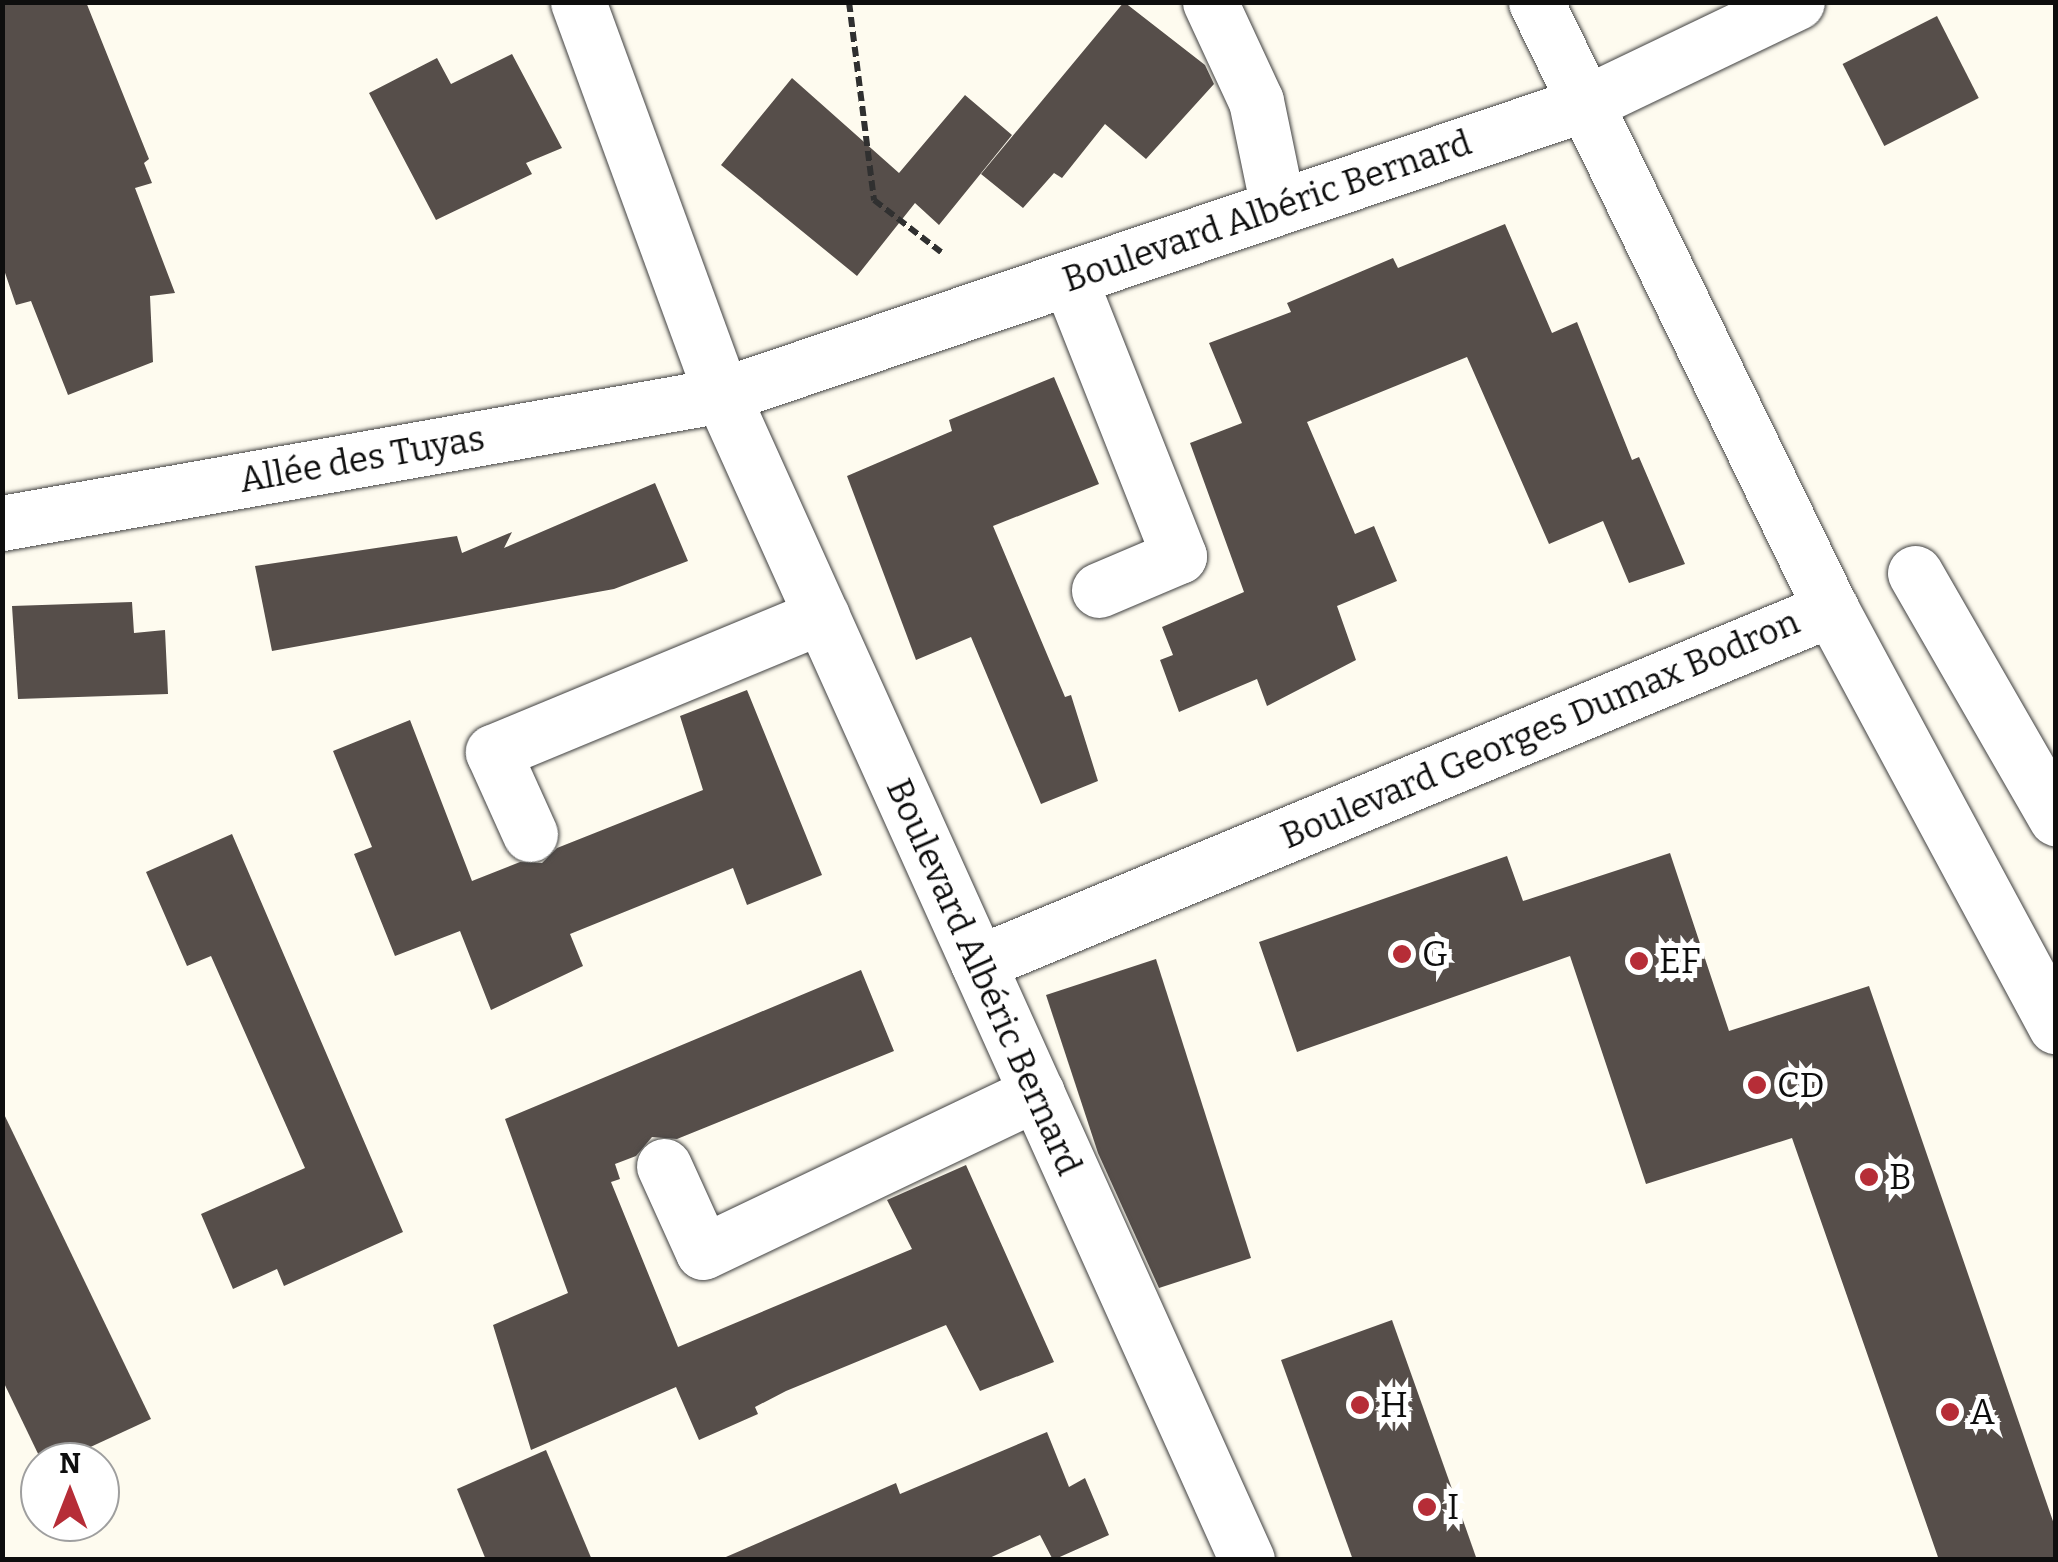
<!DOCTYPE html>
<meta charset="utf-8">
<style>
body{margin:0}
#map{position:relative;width:2058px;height:1562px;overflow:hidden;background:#fefbef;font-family:Bitter,serif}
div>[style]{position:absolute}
.building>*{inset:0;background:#564e4a;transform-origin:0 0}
.path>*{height:6px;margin-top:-3px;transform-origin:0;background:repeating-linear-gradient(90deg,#303030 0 10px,transparent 0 15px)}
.roads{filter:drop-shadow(0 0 2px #414141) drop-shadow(0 0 2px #414141)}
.minor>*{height:55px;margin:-27.5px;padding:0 27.5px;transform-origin:27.5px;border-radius:27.5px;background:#fff}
.dots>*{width:28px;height:28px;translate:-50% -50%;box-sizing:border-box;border:5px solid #fff;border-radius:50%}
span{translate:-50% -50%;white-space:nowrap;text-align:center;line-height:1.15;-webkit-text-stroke:10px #fff;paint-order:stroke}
.street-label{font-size:35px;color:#0e0e0e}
.poi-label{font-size:35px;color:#0e0e0e}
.left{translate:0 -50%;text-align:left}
.frame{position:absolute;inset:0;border:5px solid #0e0e0e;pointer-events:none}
.north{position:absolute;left:20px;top:1442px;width:100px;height:100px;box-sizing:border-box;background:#fff;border:2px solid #9f9f9f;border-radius:50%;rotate:0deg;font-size:28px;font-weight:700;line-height:40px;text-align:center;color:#0e0e0e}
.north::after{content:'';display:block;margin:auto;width:35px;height:45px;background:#b62d37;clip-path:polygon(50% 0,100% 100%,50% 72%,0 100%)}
</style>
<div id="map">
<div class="building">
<div style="clip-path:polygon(2px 2px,86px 2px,149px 159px,144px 163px,152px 183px,135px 188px,175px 293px,150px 296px,153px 362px,68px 395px,31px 301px,16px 305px,2px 264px)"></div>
<div style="clip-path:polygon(1124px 2px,1205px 65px,1214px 84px,1146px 159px,1105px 124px,1062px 178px,1054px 173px,1023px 208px,981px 174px)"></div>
<div style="left:1937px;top:16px;width:92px;height:106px;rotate:63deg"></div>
<div style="clip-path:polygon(512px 54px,562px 148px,526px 163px,532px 174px,436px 220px,369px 93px,437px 58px,451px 84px)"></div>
<div style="clip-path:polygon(792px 78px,899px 173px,965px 95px,1012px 135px,939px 225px,915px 203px,857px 276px,721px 165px)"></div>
<div style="clip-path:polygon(1505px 224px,1552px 333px,1577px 322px,1632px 460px,1639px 457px,1685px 564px,1629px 583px,1603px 521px,1549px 544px,1467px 357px,1307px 422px,1355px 534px,1374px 526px,1397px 581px,1337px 606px,1356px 660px,1267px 706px,1257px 679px,1179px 712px,1160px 660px,1173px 655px,1162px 627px,1244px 592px,1190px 443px,1242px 423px,1209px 343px,1291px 312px,1287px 303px,1393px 258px,1398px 268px)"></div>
<div style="clip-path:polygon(1054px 377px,1099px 484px,993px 526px,1065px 697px,1071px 695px,1098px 781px,1041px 804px,971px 637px,916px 660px,847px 476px,952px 431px,949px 420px)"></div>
<div style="clip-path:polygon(655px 483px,688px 561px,614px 589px,272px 651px,255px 566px,457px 536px,462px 553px,512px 532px,504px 548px)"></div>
<div style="clip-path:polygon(132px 602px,134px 633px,165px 630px,168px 694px,18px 699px,12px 606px)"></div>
<div style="clip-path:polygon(747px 690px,822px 875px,747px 905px,733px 868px,570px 934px,583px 966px,491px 1010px,460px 931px,395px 956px,354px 854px,372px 847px,333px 751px,410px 720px,472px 881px,520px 862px,542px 863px,557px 848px,703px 790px,680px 716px)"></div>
<div style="clip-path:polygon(232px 834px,403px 1232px,284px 1286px,277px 1269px,233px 1289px,201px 1214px,305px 1168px,211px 956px,187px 966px,146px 872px)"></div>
<div style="clip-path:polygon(1670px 853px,1729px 1031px,1869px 986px,2056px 1530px,2056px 1560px,1939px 1560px,1792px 1138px,1646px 1184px,1570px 956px,1297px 1052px,1259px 942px,1507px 856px,1523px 901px)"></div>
<div style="clip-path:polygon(1156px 959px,1251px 1258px,1159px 1288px,1098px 1153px,1046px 995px)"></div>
<div style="clip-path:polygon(861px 970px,894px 1051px,677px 1139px,652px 1137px,636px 1156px,615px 1164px,620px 1179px,611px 1182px,678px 1347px,912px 1249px,887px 1200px,966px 1165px,1054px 1362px,980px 1391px,946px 1325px,786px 1391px,755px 1407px,758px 1414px,699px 1440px,676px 1387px,531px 1450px,493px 1325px,568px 1293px,505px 1119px)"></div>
<div style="clip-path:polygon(2px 1110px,151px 1419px,58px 1462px,42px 1462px,2px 1379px)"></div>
<div style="clip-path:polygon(1392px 1320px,1452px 1489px,1477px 1560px,1353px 1560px,1281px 1360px)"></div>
<div style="clip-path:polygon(1047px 1432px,1069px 1487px,1085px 1478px,1109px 1535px,1053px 1560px,1040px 1535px,985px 1560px,719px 1560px,896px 1483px,900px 1494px)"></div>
<div style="clip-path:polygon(546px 1450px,592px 1560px,486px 1560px,457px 1489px)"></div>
</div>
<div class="path">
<div style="left:849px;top:2px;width:200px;rotate:82.8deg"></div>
<div style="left:874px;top:200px;width:85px;rotate:37.8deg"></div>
</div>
<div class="roads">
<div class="minor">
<div style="left:578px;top:2px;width:419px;rotate:69.9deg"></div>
<div style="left:722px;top:395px;width:1278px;rotate:65.74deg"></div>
<div style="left:1210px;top:2px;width:109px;rotate:65.1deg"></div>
<div style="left:1256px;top:101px;width:108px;rotate:78.3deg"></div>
<div style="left:1536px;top:2px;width:675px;rotate:64.08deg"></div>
<div style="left:1831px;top:609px;width:474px;rotate:61.7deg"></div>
<div style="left:1069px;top:278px;width:299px;rotate:68.4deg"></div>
<div style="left:1179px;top:556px;width:87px;rotate:157deg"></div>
<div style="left:2px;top:523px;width:731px;rotate:-10.08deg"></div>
<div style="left:722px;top:395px;width:910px;rotate:-18.65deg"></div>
<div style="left:1584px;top:104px;width:236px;rotate:-25.6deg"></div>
<div style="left:1915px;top:573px;width:283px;rotate:60.1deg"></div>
<div style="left:530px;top:834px;width:90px;rotate:-114.3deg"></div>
<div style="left:493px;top:752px;width:356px;rotate:-22.5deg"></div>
<div style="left:978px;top:963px;width:924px;rotate:-22.54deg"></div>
<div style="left:664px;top:1166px;width:94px;rotate:65.6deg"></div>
<div style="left:703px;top:1252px;width:370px;rotate:-25.5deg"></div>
</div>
</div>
<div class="dots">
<div style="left:1402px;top:954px;background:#b62d37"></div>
<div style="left:1639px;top:961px;background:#b62d37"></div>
<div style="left:1757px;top:1085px;background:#b62d37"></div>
<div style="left:1869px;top:1177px;background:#b62d37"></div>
<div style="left:1360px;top:1405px;background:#b62d37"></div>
<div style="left:1950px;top:1412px;background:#b62d37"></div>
<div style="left:1427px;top:1507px;background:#b62d37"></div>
</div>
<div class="street-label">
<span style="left:1267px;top:211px;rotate:-19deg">Boulevard Albéric Bernard</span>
<span style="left:362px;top:459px;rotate:-10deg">Allée des Tuyas</span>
<span style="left:1540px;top:729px;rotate:-23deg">Boulevard Georges Dumax Bodron</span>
<span style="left:984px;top:977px;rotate:66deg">Boulevard Albéric Bernard</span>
</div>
<div class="poi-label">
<span class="left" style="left:1422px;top:954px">G</span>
<span class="left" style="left:1659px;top:961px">EF</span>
<span class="left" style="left:1777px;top:1085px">CD</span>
<span class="left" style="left:1889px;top:1177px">B</span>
<span class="left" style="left:1380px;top:1405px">H</span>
<span class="left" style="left:1970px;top:1412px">A</span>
<span class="left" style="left:1447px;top:1507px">I</span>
</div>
<div class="frame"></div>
<div class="north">N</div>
</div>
